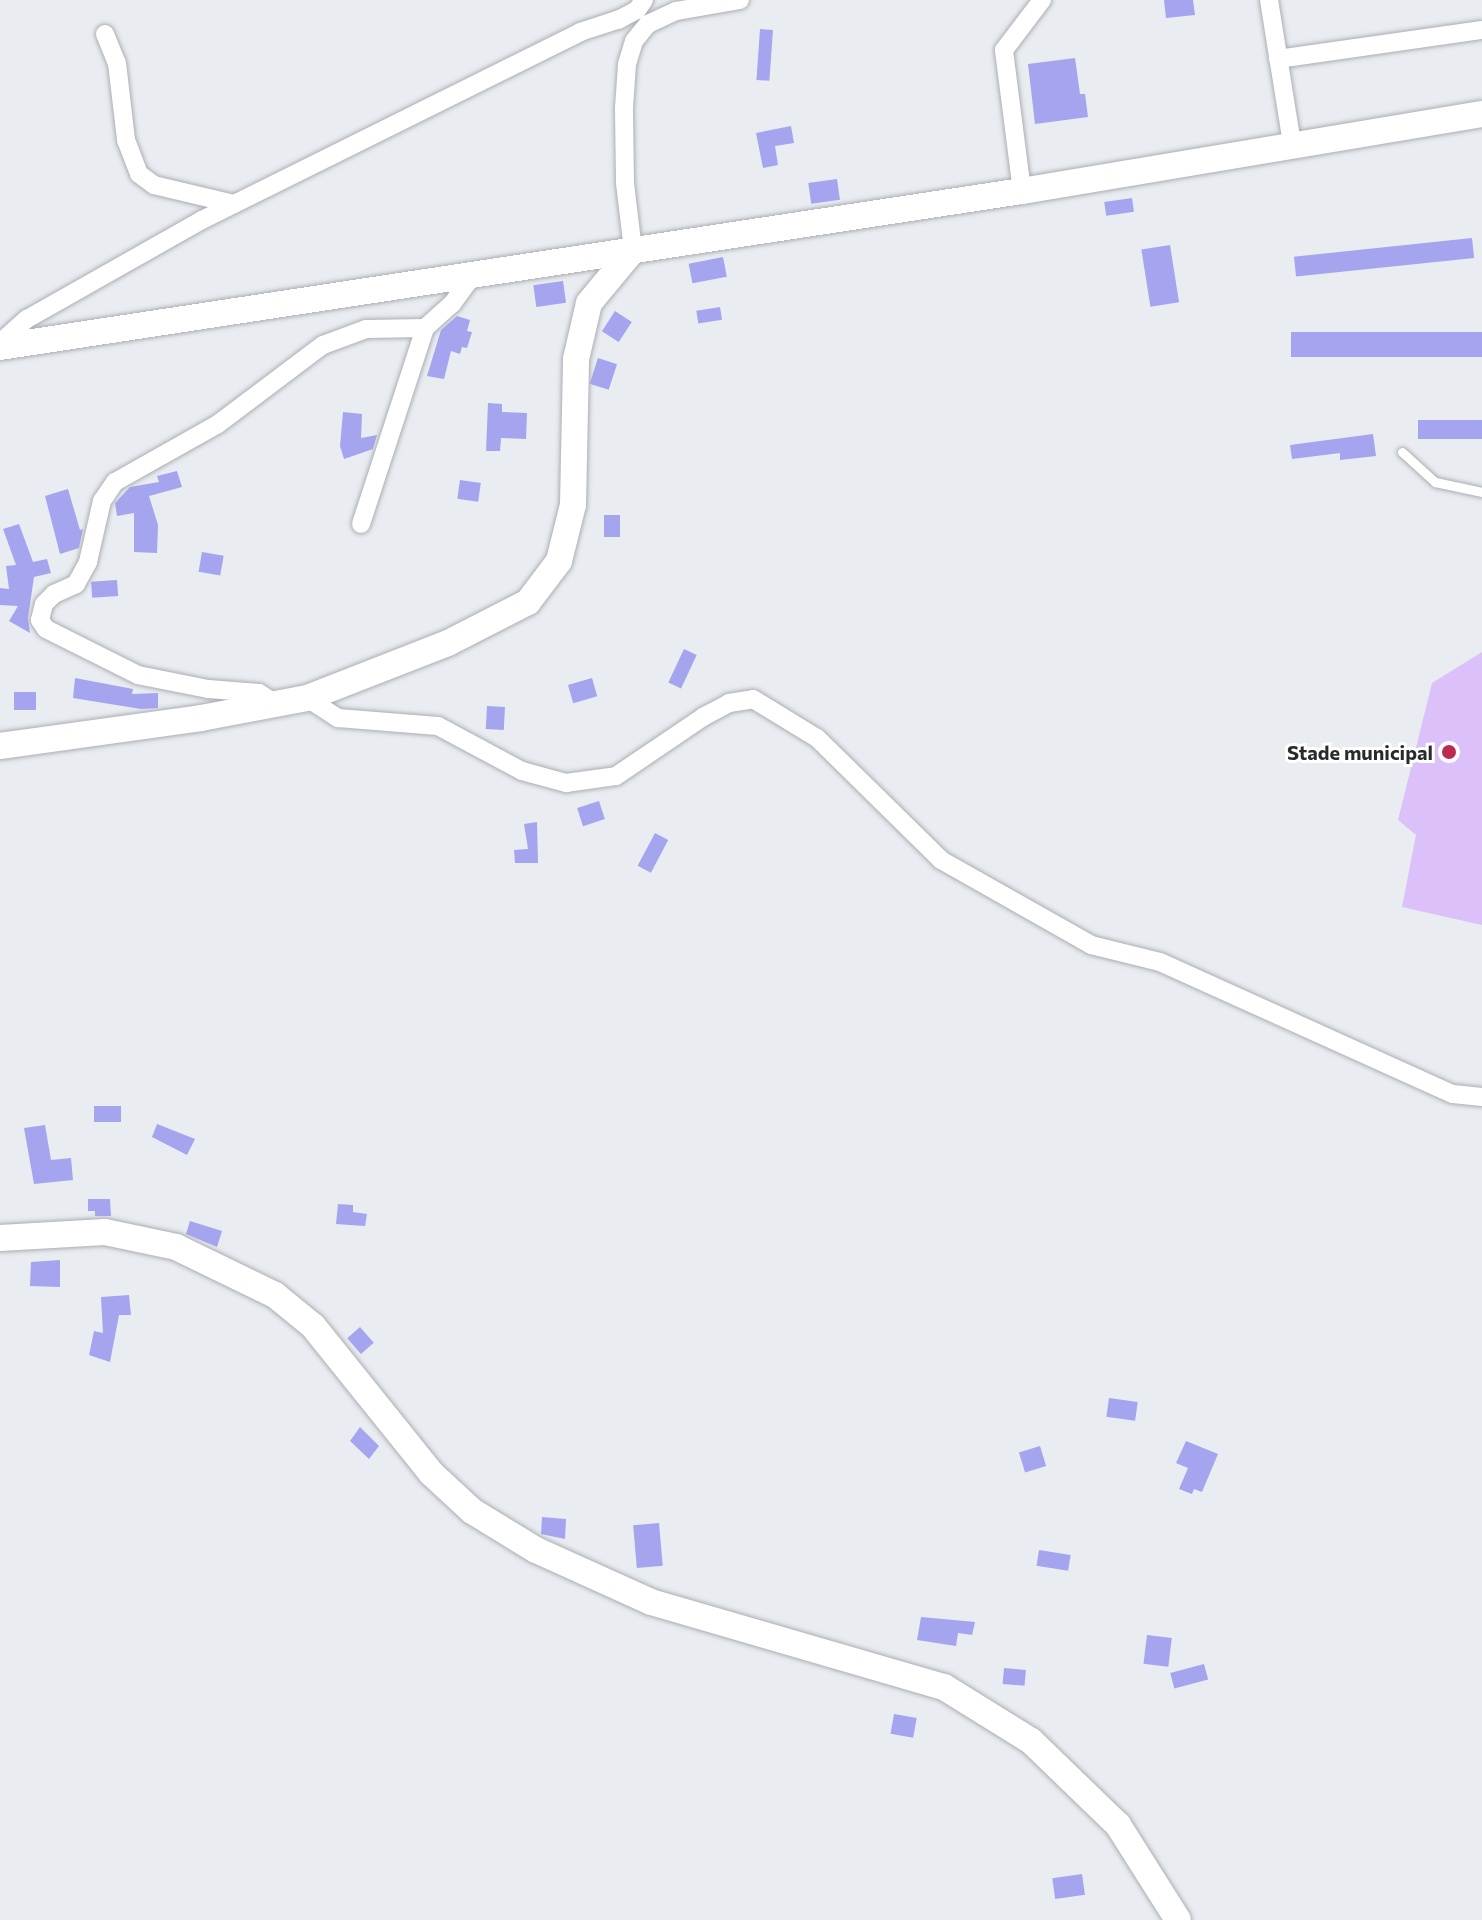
<!DOCTYPE html>
<style>
body{margin:0}
#map{position:relative;width:1482px;height:1920px;overflow:hidden;background:#e9ecf1;font-family:Commissioner,sans-serif}
div>[style]{position:absolute}
.green>*{inset:0;background:#dbc0f9}
.building>*{inset:0;background:#a5a4ee;transform-origin:0 0}
.roads{filter:drop-shadow(0 0 2px #abaeb3) drop-shadow(0 0 2px #abaeb3)}
.lane>*{height:9px;margin:-4.5px;padding:0 4.5px;transform-origin:4.5px;border-radius:4.5px;background:#fff}
.street>*{height:18px;margin:-9px;padding:0 9px;transform-origin:9px;border-radius:9px;background:#fff}
.secondary>*{height:26px;margin:-13px;padding:0 13px;transform-origin:13px;border-radius:13px;background:#fff}
.dots>*{width:22px;height:22px;translate:-50% -50%;box-sizing:border-box;border:4px solid #fff;border-radius:50%}
span{translate:-50% -50%;white-space:nowrap;text-align:center;line-height:1.15;-webkit-text-stroke:6px #fff;paint-order:stroke}
.poi-label{font-size:20px;color:#292a2c;font-weight:700}
.right{translate:-100% -50%;text-align:right}
</style>
<div id="map">
<div class="green">
<div style="clip-path:polygon(1482px 652px,1482px 925px,1402px 907px,1416px 835px,1398px 820px,1432px 683px)"></div>
</div>
<div class="building">
<div style="clip-path:polygon(1164px 0,1193px 0,1195px 15px,1166px 18px)"></div>
<div style="left:760px;top:29px;width:13px;height:51px;rotate:4deg"></div>
<div style="clip-path:polygon(1075px 58px,1080px 94px,1085px 94px,1088px 117px,1035px 124px,1028px 64px)"></div>
<div style="clip-path:polygon(791px 126px,794px 143px,775px 146px,778px 165px,763px 168px,756px 133px)"></div>
<div style="left:837px;top:179px;width:21px;height:29px;rotate:82deg"></div>
<div style="left:1132px;top:198px;width:14px;height:28px;rotate:82deg"></div>
<div style="left:1472px;top:238px;width:20px;height:179px;rotate:84deg"></div>
<div style="left:1170px;top:245px;width:58px;height:29px;rotate:81deg"></div>
<div style="left:723px;top:257px;width:20px;height:35px;rotate:79deg"></div>
<div style="left:563px;top:281px;width:22px;height:30px;rotate:82deg"></div>
<div style="left:720px;top:307px;width:13px;height:24px;rotate:81deg"></div>
<div style="left:615px;top:311px;width:20px;height:24px;rotate:33deg"></div>
<div style="clip-path:polygon(457px 316px,470px 320px,467px 331px,472px 332px,467px 348px,462px 347px,460px 354px,451px 351px,444px 379px,427px 376px,441px 330px)"></div>
<div style="left:1482px;top:332px;width:25px;height:191px;rotate:90deg"></div>
<div style="left:598px;top:358px;width:20px;height:27px;rotate:18deg"></div>
<div style="clip-path:polygon(488px 403px,502px 404px,502px 412px,527px 413px,526px 439px,501px 438px,500px 451px,486px 451px)"></div>
<div style="clip-path:polygon(343px 412px,362px 414px,361px 438px,377px 435px,373px 449px,344px 459px,340px 446px)"></div>
<div style="left:1482px;top:420px;width:19px;height:64px;rotate:90deg"></div>
<div style="clip-path:polygon(1373px 434px,1376px 456px,1340px 460px,1340px 453px,1292px 459px,1290px 445px)"></div>
<div style="clip-path:polygon(177px 471px,182px 487px,149px 496px,158px 525px,157px 553px,134px 552px,134px 513px,117px 516px,115px 503px,130px 487px,159px 482px,157px 476px)"></div>
<div style="left:460px;top:480px;width:21px;height:19px;rotate:8deg"></div>
<div style="clip-path:polygon(68px 489px,80px 530px,83px 529px,79px 548px,60px 554px,45px 496px)"></div>
<div style="left:604px;top:515px;width:16px;height:22px"></div>
<div style="clip-path:polygon(19px 524px,33px 562px,47px 559px,51px 573px,34px 577px,28px 618px,30px 633px,9px 621px,18px 606px,0 605px,0 588px,9px 589px,6px 566px,16px 565px,3px 529px)"></div>
<div style="left:202px;top:552px;width:22px;height:20px;rotate:10deg"></div>
<div style="left:117px;top:580px;width:16px;height:26px;rotate:86deg"></div>
<div style="left:684px;top:649px;width:14px;height:37px;rotate:25deg"></div>
<div style="clip-path:polygon(75px 678px,133px 689px,132px 694px,158px 693px,158px 708px,141px 709px,73px 698px)"></div>
<div style="left:592px;top:678px;width:19px;height:25px;rotate:74deg"></div>
<div style="left:14px;top:692px;width:22px;height:18px"></div>
<div style="left:487px;top:706px;width:18px;height:23px;rotate:3deg"></div>
<div style="left:599px;top:801px;width:19px;height:23px;rotate:72deg"></div>
<div style="clip-path:polygon(537px 822px,538px 863px,515px 863px,514px 850px,528px 849px,524px 824px)"></div>
<div style="left:655px;top:833px;width:15px;height:37px;rotate:28deg"></div>
<div style="left:94px;top:1106px;width:27px;height:16px"></div>
<div style="clip-path:polygon(157px 1124px,195px 1139px,187px 1155px,152px 1137px)"></div>
<div style="clip-path:polygon(45px 1125px,51px 1160px,71px 1158px,73px 1180px,34px 1184px,24px 1128px)"></div>
<div style="clip-path:polygon(88px 1199px,110px 1199px,111px 1216px,95px 1216px,95px 1211px,88px 1211px)"></div>
<div style="clip-path:polygon(338px 1204px,353px 1205px,353px 1212px,367px 1214px,365px 1226px,336px 1224px)"></div>
<div style="clip-path:polygon(190px 1221px,222px 1231px,217px 1247px,186px 1234px)"></div>
<div style="clip-path:polygon(60px 1260px,60px 1287px,30px 1286px,31px 1262px)"></div>
<div style="clip-path:polygon(129px 1295px,131px 1315px,119px 1315px,110px 1362px,89px 1355px,94px 1331px,103px 1333px,101px 1297px)"></div>
<div style="left:360px;top:1327px;width:21px;height:17px;rotate:49deg"></div>
<div style="left:1109px;top:1398px;width:29px;height:19px;rotate:8deg"></div>
<div style="clip-path:polygon(360px 1427px,379px 1446px,369px 1459px,350px 1441px)"></div>
<div style="clip-path:polygon(1186px 1441px,1218px 1454px,1202px 1492px,1194px 1489px,1192px 1494px,1179px 1489px,1188px 1468px,1176px 1463px)"></div>
<div style="left:1040px;top:1446px;width:21px;height:22px;rotate:73deg"></div>
<div style="clip-path:polygon(542px 1517px,566px 1519px,565px 1539px,541px 1534px)"></div>
<div style="left:659px;top:1523px;width:43px;height:26px;rotate:85deg"></div>
<div style="left:1039px;top:1550px;width:32px;height:16px;rotate:9deg"></div>
<div style="clip-path:polygon(921px 1617px,975px 1622px,972px 1635px,958px 1633px,956px 1646px,917px 1640px)"></div>
<div style="left:1147px;top:1635px;width:25px;height:29px;rotate:7deg"></div>
<div style="left:1204px;top:1664px;width:16px;height:35px;rotate:75deg"></div>
<div style="left:1004px;top:1668px;width:22px;height:16px;rotate:5deg"></div>
<div style="left:894px;top:1714px;width:23px;height:20px;rotate:10deg"></div>
<div style="left:1082px;top:1874px;width:21px;height:30px;rotate:82deg"></div>
</div>
<div class="roads">
<div class="lane">
<div style="left:1402px;top:452px;width:45px;rotate:42.3deg"></div>
<div style="left:1435px;top:482px;width:48px;rotate:12deg"></div>
</div>
<div class="street">
<div style="left:1269px;top:0;width:146px;rotate:80.9deg"></div>
<div style="left:105px;top:34px;width:31px;rotate:68deg"></div>
<div style="left:117px;top:63px;width:78px;rotate:83.3deg"></div>
<div style="left:126px;top:140px;width:36px;rotate:69deg"></div>
<div style="left:139px;top:174px;width:19px;rotate:36deg"></div>
<div style="left:154px;top:185px;width:82px;rotate:13.4deg"></div>
<div style="left:1278px;top:59px;width:206px;rotate:-8.1deg"></div>
<div style="left:1022px;top:191px;width:142px;rotate:-97.3deg"></div>
<div style="left:1004px;top:50px;width:63px;rotate:-52.8deg"></div>
<div style="left:633px;top:250px;width:67px;rotate:-96.8deg"></div>
<div style="left:625px;top:183px;width:75px;rotate:-90.8deg"></div>
<div style="left:624px;top:108px;width:44px;rotate:-86.1deg"></div>
<div style="left:627px;top:64px;width:24px;rotate:-73deg"></div>
<div style="left:634px;top:41px;width:22px;rotate:-51deg"></div>
<div style="left:648px;top:24px;width:31px;rotate:-25deg"></div>
<div style="left:676px;top:11px;width:65px;rotate:-9.8deg"></div>
<div style="left:0;top:343px;width:36px;rotate:-42deg"></div>
<div style="left:27px;top:319px;width:201px;rotate:-29.5deg"></div>
<div style="left:202px;top:220px;width:422px;rotate:-26.4deg"></div>
<div style="left:580px;top:32px;width:40px;rotate:-18deg"></div>
<div style="left:618px;top:20px;width:21px;rotate:-28deg"></div>
<div style="left:637px;top:10px;width:12px;rotate:-55deg"></div>
<div style="left:361px;top:524px;width:206px;rotate:-71.9deg"></div>
<div style="left:307px;top:698px;width:37px;rotate:33deg"></div>
<div style="left:338px;top:718px;width:100px;rotate:4.6deg"></div>
<div style="left:438px;top:726px;width:95px;rotate:28.2deg"></div>
<div style="left:522px;top:771px;width:46px;rotate:15.3deg"></div>
<div style="left:566px;top:783px;width:50px;rotate:-8deg"></div>
<div style="left:616px;top:776px;width:105px;rotate:-34.1deg"></div>
<div style="left:703px;top:717px;width:30px;rotate:-28deg"></div>
<div style="left:729px;top:703px;width:24px;rotate:-9deg"></div>
<div style="left:753px;top:699px;width:75px;rotate:31.4deg"></div>
<div style="left:817px;top:738px;width:174px;rotate:44.5deg"></div>
<div style="left:941px;top:860px;width:172px;rotate:29.5deg"></div>
<div style="left:1091px;top:945px;width:71px;rotate:13.8deg"></div>
<div style="left:1160px;top:962px;width:321px;rotate:24.3deg"></div>
<div style="left:1453px;top:1094px;width:29px;rotate:6deg"></div>
<div style="left:276px;top:704px;width:20px;rotate:-147deg"></div>
<div style="left:259px;top:693px;width:51px;rotate:-175.5deg"></div>
<div style="left:208px;top:689px;width:71px;rotate:-168.7deg"></div>
<div style="left:138px;top:675px;width:103px;rotate:-153.4deg"></div>
<div style="left:46px;top:629px;width:11px;rotate:-124deg"></div>
<div style="left:40px;top:620px;width:16px;rotate:-76deg"></div>
<div style="left:44px;top:604px;width:14px;rotate:-45deg"></div>
<div style="left:54px;top:594px;width:24px;rotate:-24deg"></div>
<div style="left:76px;top:584px;width:25px;rotate:-61deg"></div>
<div style="left:88px;top:562px;width:63px;rotate:-77.1deg"></div>
<div style="left:102px;top:501px;width:23px;rotate:-56deg"></div>
<div style="left:115px;top:482px;width:118px;rotate:-29.4deg"></div>
<div style="left:218px;top:424px;width:131px;rotate:-37deg"></div>
<div style="left:323px;top:345px;width:46px;rotate:-20.4deg"></div>
<div style="left:366px;top:329px;width:59px;rotate:-1deg"></div>
<div style="left:425px;top:328px;width:36px;rotate:-42deg"></div>
<div style="left:452px;top:304px;width:36px;rotate:-54deg"></div>
</div>
<div class="secondary">
<div style="left:0;top:347px;width:1034px;rotate:-8.68deg"></div>
<div style="left:1022px;top:191px;width:466px;rotate:-9.5deg"></div>
<div style="left:0;top:746px;width:203px;rotate:-7.9deg"></div>
<div style="left:201px;top:718px;width:108px;rotate:-10.7deg"></div>
<div style="left:307px;top:698px;width:151px;rotate:-21.3deg"></div>
<div style="left:448px;top:643px;width:90px;rotate:-27.1deg"></div>
<div style="left:528px;top:602px;width:51px;rotate:-52.9deg"></div>
<div style="left:559px;top:561px;width:58px;rotate:-76deg"></div>
<div style="left:573px;top:505px;width:146px;rotate:-88.8deg"></div>
<div style="left:576px;top:359px;width:57px;rotate:-76.9deg"></div>
<div style="left:589px;top:303px;width:69px;rotate:-50.3deg"></div>
<div style="left:0;top:1238px;width:105px;rotate:-3.3deg"></div>
<div style="left:105px;top:1232px;width:73px;rotate:11.9deg"></div>
<div style="left:176px;top:1247px;width:110px;rotate:25.9deg"></div>
<div style="left:275px;top:1295px;width:49px;rotate:39.2deg"></div>
<div style="left:313px;top:1326px;width:189px;rotate:51.2deg"></div>
<div style="left:431px;top:1473px;width:56px;rotate:42.8deg"></div>
<div style="left:472px;top:1511px;width:75px;rotate:31.4deg"></div>
<div style="left:536px;top:1550px;width:126px;rotate:24.3deg"></div>
<div style="left:651px;top:1602px;width:305px;rotate:16.2deg"></div>
<div style="left:944px;top:1687px;width:102px;rotate:31.8deg"></div>
<div style="left:1031px;top:1741px;width:121px;rotate:44deg"></div>
<div style="left:1118px;top:1825px;width:112px;rotate:57.7deg"></div>
</div>
</div>
<div class="dots">
<div style="left:1449px;top:752px;background:#ba2a51"></div>
</div>
<div class="poi-label">
<span class="right" style="left:1433px;top:752px">Stade municipal</span>
</div>
</div>
